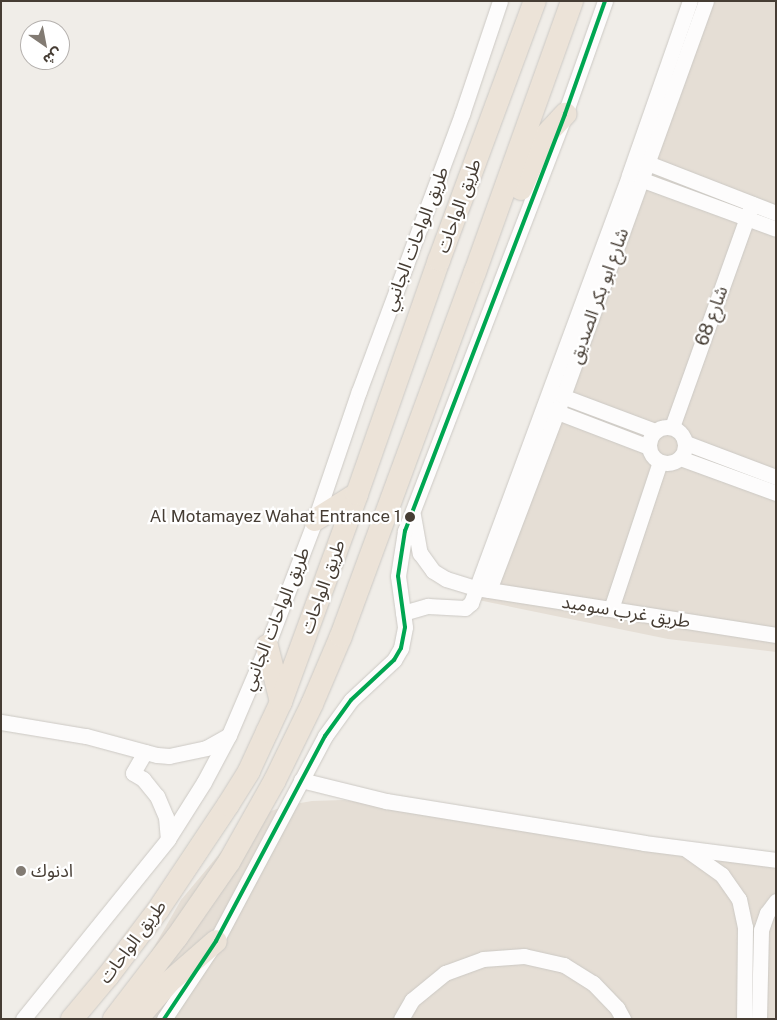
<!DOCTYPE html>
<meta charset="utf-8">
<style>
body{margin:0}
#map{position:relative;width:777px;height:1020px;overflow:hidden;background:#f0ede8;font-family:"Public Sans","Noto Sans Arabic",sans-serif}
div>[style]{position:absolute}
.residential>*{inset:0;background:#e5ded5}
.roads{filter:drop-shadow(0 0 1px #ccc9c4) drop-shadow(0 0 1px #ccc9c4)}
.minor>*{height:15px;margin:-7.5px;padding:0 7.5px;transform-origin:7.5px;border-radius:7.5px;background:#fdfcfc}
.minor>.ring{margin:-7.5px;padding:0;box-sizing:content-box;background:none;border:15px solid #fdfcfc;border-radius:50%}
.highway>*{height:22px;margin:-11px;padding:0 11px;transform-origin:11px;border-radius:11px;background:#ece3d8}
.bus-1>*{height:4px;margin:-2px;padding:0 2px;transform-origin:2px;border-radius:2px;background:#00a651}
.dots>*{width:14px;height:14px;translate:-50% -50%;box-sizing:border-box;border:2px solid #fff;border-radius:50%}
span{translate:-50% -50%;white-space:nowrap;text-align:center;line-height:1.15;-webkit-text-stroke:4.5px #fff;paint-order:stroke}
.bus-label{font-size:17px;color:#463d34}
.right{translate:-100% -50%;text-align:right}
.street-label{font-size:18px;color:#463d34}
.poi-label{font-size:18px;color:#463d34}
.left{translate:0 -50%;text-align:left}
.frame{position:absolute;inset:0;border:2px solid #463d34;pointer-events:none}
.north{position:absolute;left:20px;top:20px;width:50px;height:50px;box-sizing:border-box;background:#fff;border:1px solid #b5b1ae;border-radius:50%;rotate:147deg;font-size:14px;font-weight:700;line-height:20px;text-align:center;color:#463d34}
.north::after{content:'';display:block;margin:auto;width:18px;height:22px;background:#827b73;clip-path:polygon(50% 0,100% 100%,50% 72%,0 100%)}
</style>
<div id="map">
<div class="residential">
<div style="clip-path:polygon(699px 1px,776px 1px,776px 652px,668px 639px,478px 600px)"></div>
<div style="clip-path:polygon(343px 800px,776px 860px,776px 1019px,109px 1019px,127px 994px,181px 900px,241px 828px,271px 811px,289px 805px,312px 801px)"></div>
</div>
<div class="roads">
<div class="minor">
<div style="left:640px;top:160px;width:146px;rotate:21.3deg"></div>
<div style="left:632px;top:176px;width:153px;rotate:20.2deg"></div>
<div style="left:554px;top:393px;width:108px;rotate:20.6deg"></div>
<div style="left:547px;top:408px;width:109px;rotate:20.9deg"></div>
<div class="ring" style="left:649px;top:427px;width:21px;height:21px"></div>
<div style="left:672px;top:427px;width:237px;rotate:-70.3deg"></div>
<div style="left:686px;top:443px;width:96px;rotate:20.7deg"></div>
<div style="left:680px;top:458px;width:102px;rotate:20deg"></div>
<div style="left:413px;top:515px;width:39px;rotate:80deg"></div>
<div style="left:420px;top:553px;width:22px;rotate:54deg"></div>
<div style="left:433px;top:571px;width:15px;rotate:32deg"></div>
<div style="left:446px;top:579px;width:31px;rotate:17deg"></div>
<div style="left:476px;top:588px;width:304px;rotate:8.9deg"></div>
<div style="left:489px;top:590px;width:208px;rotate:-69.1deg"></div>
<div style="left:563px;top:396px;width:420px;rotate:-70.1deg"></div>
<div style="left:611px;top:609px;width:155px;rotate:-71.6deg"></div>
<div style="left:403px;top:613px;width:26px;rotate:-16deg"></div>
<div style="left:428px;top:606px;width:37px;rotate:3deg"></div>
<div style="left:465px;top:608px;width:8px;rotate:-40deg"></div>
<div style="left:471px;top:603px;width:456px;rotate:-69.7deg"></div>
<div style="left:629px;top:175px;width:184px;rotate:-70.7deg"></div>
<div style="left:1px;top:722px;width:86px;rotate:9.4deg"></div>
<div style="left:86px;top:736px;width:73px;rotate:15deg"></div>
<div style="left:157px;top:755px;width:12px;rotate:5deg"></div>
<div style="left:169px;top:756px;width:38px;rotate:-12deg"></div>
<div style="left:206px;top:748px;width:26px;rotate:-29deg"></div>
<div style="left:145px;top:752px;width:24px;rotate:120deg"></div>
<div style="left:133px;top:773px;width:12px;rotate:31deg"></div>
<div style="left:143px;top:779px;width:22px;rotate:51deg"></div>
<div style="left:157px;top:796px;width:23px;rotate:67deg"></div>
<div style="left:166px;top:817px;width:22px;rotate:85deg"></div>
<div style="left:301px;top:780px;width:88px;rotate:13.9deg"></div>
<div style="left:386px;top:801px;width:261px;rotate:9.2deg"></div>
<div style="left:644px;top:843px;width:133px;rotate:7.3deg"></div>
<div style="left:687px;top:850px;width:43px;rotate:35.5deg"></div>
<div style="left:722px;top:875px;width:29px;rotate:55deg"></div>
<div style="left:739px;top:899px;width:29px;rotate:78deg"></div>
<div style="left:745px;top:927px;width:92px;rotate:90.6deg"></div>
<div style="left:23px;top:1019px;width:231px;rotate:-51.1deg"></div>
<div style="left:168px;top:839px;width:67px;rotate:-57.7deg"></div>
<div style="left:204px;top:782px;width:53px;rotate:-62deg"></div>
<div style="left:229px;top:735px;width:97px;rotate:-66.9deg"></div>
<div style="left:267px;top:646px;width:135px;rotate:-69.1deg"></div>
<div style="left:315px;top:520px;width:136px;rotate:-71.2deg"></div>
<div style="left:359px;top:391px;width:296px;rotate:-69.6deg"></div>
<div style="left:462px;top:114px;width:119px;rotate:-71.4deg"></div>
<div style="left:164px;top:1019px;width:94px;rotate:-56.3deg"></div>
<div style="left:216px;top:941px;width:232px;rotate:-62deg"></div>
<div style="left:325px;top:736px;width:44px;rotate:-54.2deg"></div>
<div style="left:351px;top:700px;width:59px;rotate:-42.9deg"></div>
<div style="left:394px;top:660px;width:14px;rotate:-60deg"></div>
<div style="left:401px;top:648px;width:21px;rotate:-79deg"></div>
<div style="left:405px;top:627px;width:51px;rotate:-97.8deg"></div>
<div style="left:398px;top:576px;width:46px;rotate:-81.2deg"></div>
<div style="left:405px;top:531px;width:447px;rotate:-69deg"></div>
<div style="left:565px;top:114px;width:120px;rotate:-70.5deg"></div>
<div style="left:401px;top:1019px;width:22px;rotate:-60deg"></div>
<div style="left:412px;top:1000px;width:43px;rotate:-39.3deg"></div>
<div style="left:445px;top:973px;width:40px;rotate:-20.2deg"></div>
<div style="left:483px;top:959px;width:41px;rotate:-4.2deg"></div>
<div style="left:524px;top:956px;width:41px;rotate:12.7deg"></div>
<div style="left:564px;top:965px;width:34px;rotate:32deg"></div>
<div style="left:593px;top:983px;width:35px;rotate:46deg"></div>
<div style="left:617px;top:1008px;width:13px;rotate:61deg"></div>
<div style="left:759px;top:1019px;width:89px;rotate:-88.7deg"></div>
<div style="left:761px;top:930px;width:18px;rotate:-71deg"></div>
<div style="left:767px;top:913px;width:15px;rotate:-53deg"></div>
</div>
<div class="highway">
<div style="left:521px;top:189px;width:56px;rotate:-66.7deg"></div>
<div style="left:543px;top:138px;width:33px;rotate:-47deg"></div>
<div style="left:315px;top:520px;width:49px;rotate:-31.8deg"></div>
<div style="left:267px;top:646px;width:58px;rotate:76deg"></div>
<div style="left:72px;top:1019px;width:56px;rotate:-50.1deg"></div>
<div style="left:108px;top:976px;width:83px;rotate:-52.9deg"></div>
<div style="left:158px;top:910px;width:126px;rotate:-56.3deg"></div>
<div style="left:228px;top:805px;width:40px;rotate:-58deg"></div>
<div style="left:249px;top:771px;width:43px;rotate:-65.2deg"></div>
<div style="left:267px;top:732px;width:33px;rotate:-65deg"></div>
<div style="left:281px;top:702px;width:221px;rotate:-69.9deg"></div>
<div style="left:357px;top:494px;width:248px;rotate:-70.7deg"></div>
<div style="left:439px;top:260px;width:276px;rotate:-69.7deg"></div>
<div style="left:114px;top:1019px;width:103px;rotate:-52.5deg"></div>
<div style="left:177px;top:937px;width:91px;rotate:-55.3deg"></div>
<div style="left:229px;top:862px;width:94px;rotate:-60.7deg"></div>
<div style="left:275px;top:780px;width:85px;rotate:-64deg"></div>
<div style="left:312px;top:704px;width:74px;rotate:-66.9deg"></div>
<div style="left:341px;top:636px;width:388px;rotate:-69.8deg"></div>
<div style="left:475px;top:272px;width:288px;rotate:-70.3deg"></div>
<div style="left:137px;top:1019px;width:49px;rotate:-49.1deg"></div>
<div style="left:169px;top:982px;width:62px;rotate:-41.1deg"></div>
</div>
</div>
<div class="bus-1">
<div style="left:164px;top:1019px;width:94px;rotate:-56.3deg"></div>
<div style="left:216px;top:941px;width:232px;rotate:-62deg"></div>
<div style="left:325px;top:736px;width:44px;rotate:-54.2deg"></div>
<div style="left:351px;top:700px;width:59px;rotate:-42.9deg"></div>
<div style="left:394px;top:660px;width:14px;rotate:-60deg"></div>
<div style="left:401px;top:648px;width:21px;rotate:-79deg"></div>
<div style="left:405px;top:627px;width:51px;rotate:-97.8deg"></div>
<div style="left:398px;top:576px;width:46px;rotate:-81.2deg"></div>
<div style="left:405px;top:531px;width:447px;rotate:-69deg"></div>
<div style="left:565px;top:114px;width:120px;rotate:-70.5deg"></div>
</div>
<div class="dots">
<div style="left:410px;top:517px;background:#463d34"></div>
<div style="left:21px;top:871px;background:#827b73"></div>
</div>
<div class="bus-label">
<span class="right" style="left:401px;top:517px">Al Motamayez Wahat Entrance 1</span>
</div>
<div class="street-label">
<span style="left:459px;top:206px;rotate:-70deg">طريق الواحات</span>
<span style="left:416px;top:239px;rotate:-69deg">طريق الواحات الجانبي</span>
<span style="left:599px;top:296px;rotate:-70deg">شارع ابو بكر الصديق</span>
<span style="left:712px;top:316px;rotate:-70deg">شارع 68</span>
<span style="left:323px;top:587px;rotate:-70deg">طريق الواحات</span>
<span style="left:626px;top:612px;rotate:9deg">طريق غرب سوميد</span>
<span style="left:276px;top:619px;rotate:-68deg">طريق الواحات الجانبي</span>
<span style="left:133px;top:942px;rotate:-53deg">طريق الواحات</span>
</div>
<div class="poi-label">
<span class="left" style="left:31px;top:871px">ادنوك</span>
</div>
<div class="frame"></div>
<div class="north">ش</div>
</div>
